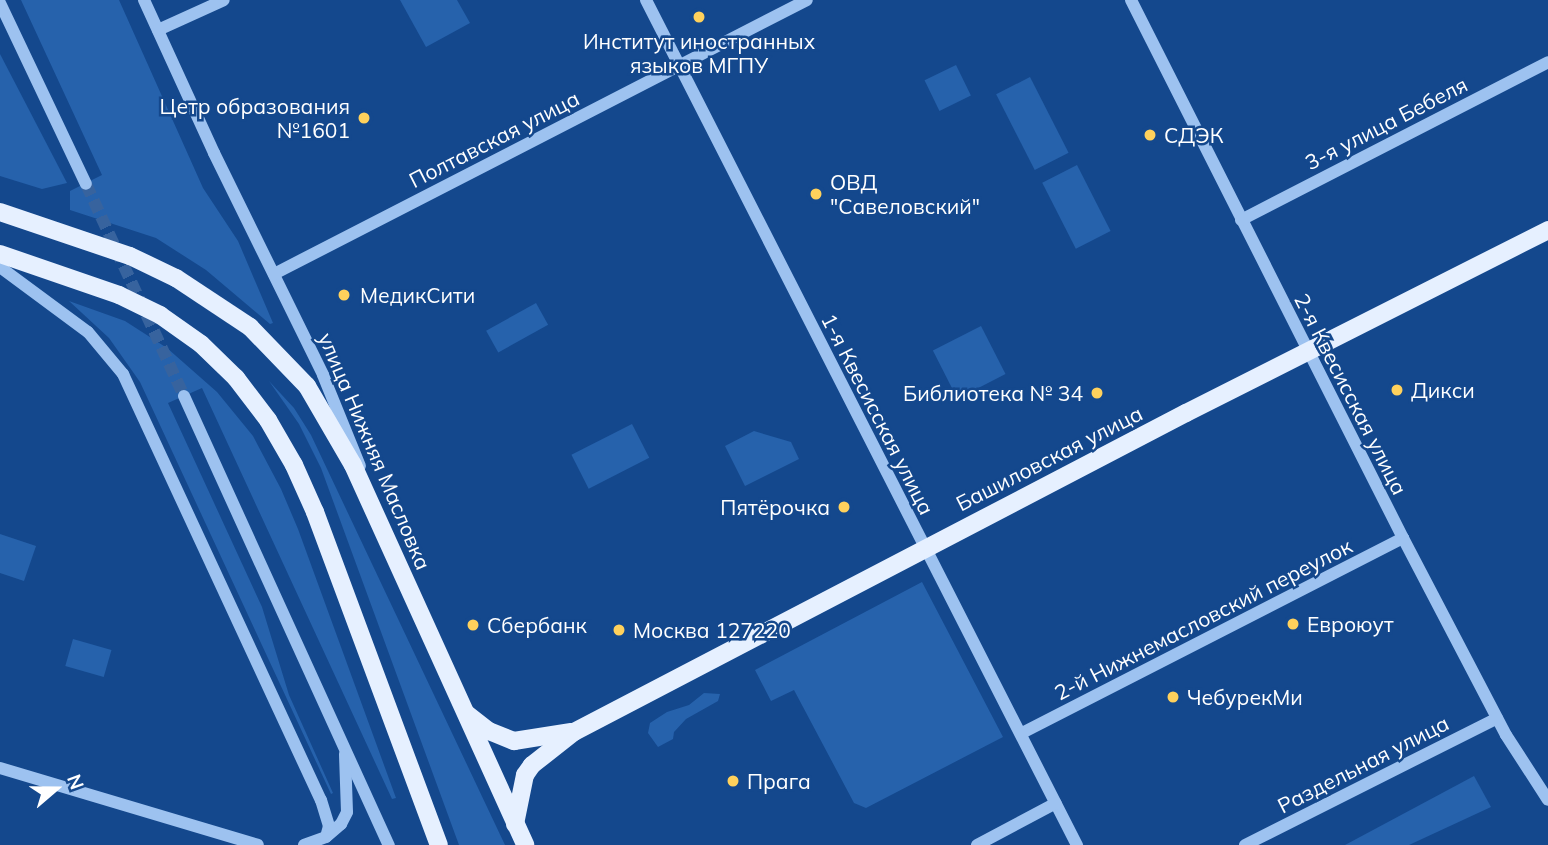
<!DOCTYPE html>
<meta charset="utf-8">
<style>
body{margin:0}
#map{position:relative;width:1548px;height:845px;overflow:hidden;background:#14488d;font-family:Mulish,sans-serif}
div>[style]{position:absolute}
.green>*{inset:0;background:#2662ac;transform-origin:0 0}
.minor-tunnel>*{height:12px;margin-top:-6px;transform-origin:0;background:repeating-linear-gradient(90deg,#37639e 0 12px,transparent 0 18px)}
.minor>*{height:12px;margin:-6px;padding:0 6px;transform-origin:6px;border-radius:6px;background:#9dc2f0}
.major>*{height:18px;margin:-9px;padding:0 9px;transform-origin:9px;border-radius:9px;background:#e6f0ff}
.dots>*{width:19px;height:19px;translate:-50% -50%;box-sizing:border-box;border:4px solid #14488d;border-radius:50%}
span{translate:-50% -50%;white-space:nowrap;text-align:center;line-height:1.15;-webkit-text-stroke:5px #14488d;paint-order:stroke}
.poi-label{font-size:21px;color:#fff}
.right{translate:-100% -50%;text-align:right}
.left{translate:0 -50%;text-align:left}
.street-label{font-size:21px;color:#fff}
.north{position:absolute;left:21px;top:754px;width:70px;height:70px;-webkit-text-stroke:5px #14488d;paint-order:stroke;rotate:70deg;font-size:19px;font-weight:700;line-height:28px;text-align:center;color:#fff}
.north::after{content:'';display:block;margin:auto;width:24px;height:32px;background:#fff;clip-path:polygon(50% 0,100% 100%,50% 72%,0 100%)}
</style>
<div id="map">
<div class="green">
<div style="clip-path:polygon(21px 0,119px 0,203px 188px,238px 241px,273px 323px,270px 324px,206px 270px,156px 238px,70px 210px,70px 191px,102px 175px)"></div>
<div style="clip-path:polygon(400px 0,457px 0,470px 23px,426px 47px)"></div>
<div style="clip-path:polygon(0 54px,67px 183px,42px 189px,0 176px)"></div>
<div style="left:956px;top:65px;width:34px;height:35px;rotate:64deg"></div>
<div style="left:1030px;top:77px;width:85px;height:38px;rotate:63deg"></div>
<div style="left:1077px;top:165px;width:74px;height:39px;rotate:63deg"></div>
<div style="clip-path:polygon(69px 301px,125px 321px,167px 348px,217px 392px,253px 436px,281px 489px,298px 529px,396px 798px,392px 799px,202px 388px,168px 403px,262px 607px,289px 695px,333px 793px,331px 794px,140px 382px,109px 338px)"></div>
<div style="left:536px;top:303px;width:25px;height:57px;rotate:61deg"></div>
<div style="left:981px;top:326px;width:54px;height:54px;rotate:63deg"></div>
<div style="clip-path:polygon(269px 381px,294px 408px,311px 435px,505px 845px,459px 845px,321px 468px,299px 424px)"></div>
<div style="left:632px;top:424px;width:38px;height:68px;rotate:63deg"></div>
<div style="clip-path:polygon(754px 431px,791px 442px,799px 459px,745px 486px,725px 446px)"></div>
<div style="clip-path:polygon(0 534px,36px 546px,24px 581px,0 573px)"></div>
<div style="clip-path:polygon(922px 582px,1003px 737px,866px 808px,854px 803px,794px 690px,771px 701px,755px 670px)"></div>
<div style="left:73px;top:639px;width:40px;height:28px;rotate:16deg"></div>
<div style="clip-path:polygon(704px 693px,720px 694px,718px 701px,686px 719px,674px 732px,673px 739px,658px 747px,648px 733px,650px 723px,667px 712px,689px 705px)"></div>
<div style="clip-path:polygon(1474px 776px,1491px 807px,1409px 845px,1345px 845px)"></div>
</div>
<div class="minor-tunnel">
<div style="left:86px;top:184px;width:234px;rotate:65.2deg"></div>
</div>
<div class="minor">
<div style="left:144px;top:0;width:168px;rotate:65.4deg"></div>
<div style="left:214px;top:153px;width:247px;rotate:63.8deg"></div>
<div style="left:323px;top:375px;width:98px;rotate:67.9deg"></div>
<div style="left:646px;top:0;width:949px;rotate:62.98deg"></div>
<div style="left:1131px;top:0;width:603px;rotate:63.18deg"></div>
<div style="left:1403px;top:538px;width:222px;rotate:62.4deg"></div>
<div style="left:1506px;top:735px;width:77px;rotate:57.1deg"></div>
<div style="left:0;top:3px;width:200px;rotate:64.6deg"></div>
<div style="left:158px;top:30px;width:72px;rotate:-24.4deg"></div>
<div style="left:1241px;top:220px;width:345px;rotate:-27.2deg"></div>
<div style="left:0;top:267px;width:109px;rotate:36.5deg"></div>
<div style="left:88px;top:332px;width:55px;rotate:50.2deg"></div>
<div style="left:123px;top:374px;width:470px;rotate:65.1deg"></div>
<div style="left:321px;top:800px;width:27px;rotate:73deg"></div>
<div style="left:329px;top:826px;width:11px;rotate:105deg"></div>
<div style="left:274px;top:274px;width:599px;rotate:-27.21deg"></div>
<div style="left:184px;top:396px;width:494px;rotate:65.5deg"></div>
<div style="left:1022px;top:733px;width:428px;rotate:-27.1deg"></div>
<div style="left:0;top:768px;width:269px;rotate:16.6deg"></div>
<div style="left:304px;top:845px;width:23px;rotate:-20deg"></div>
<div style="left:326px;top:837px;width:20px;rotate:-41deg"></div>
<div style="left:341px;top:824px;width:13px;rotate:-63deg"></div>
<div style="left:347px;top:812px;width:58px;rotate:-92deg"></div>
<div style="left:977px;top:845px;width:89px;rotate:-28deg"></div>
<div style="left:1245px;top:845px;width:282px;rotate:-26.7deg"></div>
</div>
<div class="major">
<div style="left:0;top:212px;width:137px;rotate:18.7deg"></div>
<div style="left:130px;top:256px;width:51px;rotate:25.6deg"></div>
<div style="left:176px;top:278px;width:89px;rotate:33.5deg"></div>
<div style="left:250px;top:327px;width:82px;rotate:46deg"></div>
<div style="left:307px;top:386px;width:91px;rotate:59.8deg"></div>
<div style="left:353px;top:465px;width:417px;rotate:65.6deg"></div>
<div style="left:0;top:254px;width:126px;rotate:19deg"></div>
<div style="left:119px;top:295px;width:46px;rotate:26deg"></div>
<div style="left:160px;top:315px;width:50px;rotate:35.3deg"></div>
<div style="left:201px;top:344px;width:49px;rotate:44.2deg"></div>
<div style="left:236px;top:378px;width:53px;rotate:52.7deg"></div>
<div style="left:268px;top:420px;width:52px;rotate:60deg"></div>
<div style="left:294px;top:465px;width:51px;rotate:65.9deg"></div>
<div style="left:315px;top:512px;width:355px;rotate:69.6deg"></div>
<div style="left:467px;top:714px;width:28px;rotate:38deg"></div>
<div style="left:489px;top:731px;width:27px;rotate:22deg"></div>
<div style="left:514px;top:741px;width:58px;rotate:-9deg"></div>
<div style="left:515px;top:824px;width:50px;rotate:-78.5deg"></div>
<div style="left:525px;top:775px;width:12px;rotate:-55deg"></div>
<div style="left:532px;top:765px;width:53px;rotate:-38.2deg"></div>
<div style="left:574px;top:732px;width:690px;rotate:-27.53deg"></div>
<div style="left:1186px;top:413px;width:406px;rotate:-26.8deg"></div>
</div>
<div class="dots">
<div style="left:699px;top:17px;background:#ffd15c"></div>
<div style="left:364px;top:118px;background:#ffd15c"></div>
<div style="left:1150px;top:135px;background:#ffd15c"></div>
<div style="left:816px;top:194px;background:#ffd15c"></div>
<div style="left:344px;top:295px;background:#ffd15c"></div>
<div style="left:1397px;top:390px;background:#ffd15c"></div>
<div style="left:1097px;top:393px;background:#ffd15c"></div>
<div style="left:844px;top:507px;background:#ffd15c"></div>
<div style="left:1293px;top:624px;background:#ffd15c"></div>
<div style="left:473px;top:625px;background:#ffd15c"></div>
<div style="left:619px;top:630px;background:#ffd15c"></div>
<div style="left:1173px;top:697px;background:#ffd15c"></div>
<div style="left:733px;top:781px;background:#ffd15c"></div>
</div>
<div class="poi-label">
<span style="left:699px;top:53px">Институт иностранных<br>языков МГПУ</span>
<span class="right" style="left:350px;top:118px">Цетр образования<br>№1601</span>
<span class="left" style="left:1164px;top:135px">СДЭК</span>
<span class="left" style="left:830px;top:194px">ОВД<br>"Савеловский"</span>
<span class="left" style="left:360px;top:295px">МедикСити</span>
<span class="left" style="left:1411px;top:390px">Дикси</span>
<span class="right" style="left:1083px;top:393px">Библиотека № 34</span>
<span class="right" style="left:830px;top:507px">Пятёрочка</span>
<span class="left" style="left:1307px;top:624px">Евроюут</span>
<span class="left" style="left:487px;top:625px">Сбербанк</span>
<span class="left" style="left:633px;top:630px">Москва 127220</span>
<span class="left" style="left:1187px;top:697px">ЧебурекМи</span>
<span class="left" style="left:747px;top:781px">Прага</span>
</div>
<div class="street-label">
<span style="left:1386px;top:123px;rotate:-27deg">3-я улица Бебеля</span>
<span style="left:494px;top:139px;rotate:-27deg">Полтавская улица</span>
<span style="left:1351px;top:394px;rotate:63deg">2-я Квесисская улица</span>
<span style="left:878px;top:414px;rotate:63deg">1-я Квесисская улица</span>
<span style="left:375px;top:451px;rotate:67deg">улица Нижняя Масловка</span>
<span style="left:1049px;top:458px;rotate:-27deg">Башиловская улица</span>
<span style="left:1203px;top:619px;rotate:-27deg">2-й Нижнемасловский переулок</span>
<span style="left:1363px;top:764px;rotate:-27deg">Раздельная улица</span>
</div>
<div class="north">N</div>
</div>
